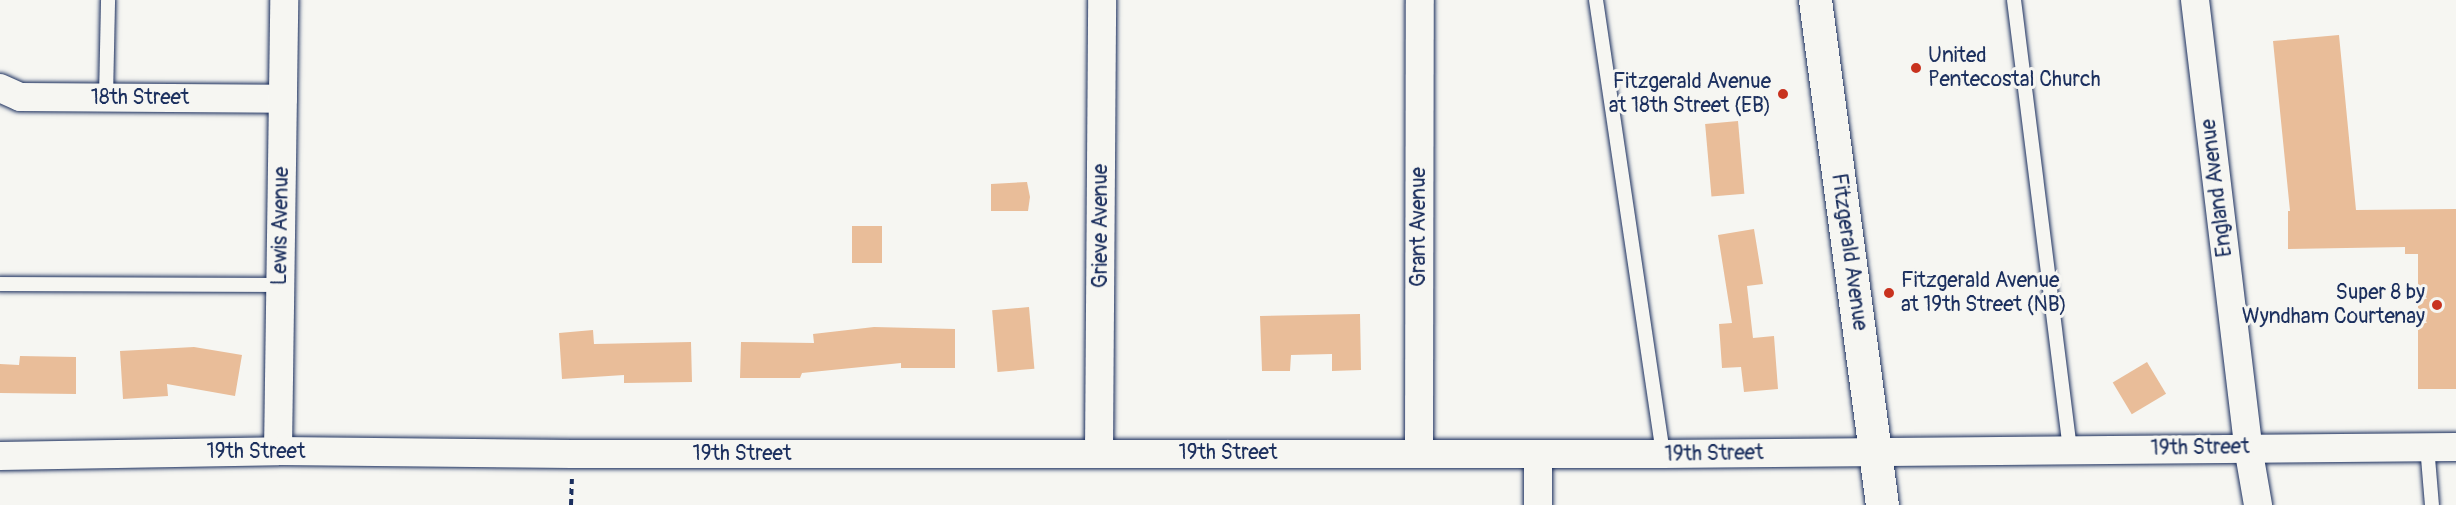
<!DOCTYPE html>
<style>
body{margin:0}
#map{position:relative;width:2456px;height:505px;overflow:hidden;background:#f6f6f2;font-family:Pangolin,sans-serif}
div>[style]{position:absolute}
.building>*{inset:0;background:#e9bd99;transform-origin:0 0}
.path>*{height:4px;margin-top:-2px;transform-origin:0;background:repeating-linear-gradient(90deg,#1b2f5e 0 6px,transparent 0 10.5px)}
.roads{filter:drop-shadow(0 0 2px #1b2f5e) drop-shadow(0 0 2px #1b2f5e)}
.lane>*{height:14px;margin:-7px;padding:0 7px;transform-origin:7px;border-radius:7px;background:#f6f6f2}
.street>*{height:28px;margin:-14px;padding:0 14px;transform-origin:14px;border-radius:14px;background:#f6f6f2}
.secondary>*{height:33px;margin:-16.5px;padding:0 16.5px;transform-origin:16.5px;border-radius:16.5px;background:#f6f6f2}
.dots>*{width:16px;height:16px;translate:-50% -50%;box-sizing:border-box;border:3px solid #f6f6f2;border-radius:50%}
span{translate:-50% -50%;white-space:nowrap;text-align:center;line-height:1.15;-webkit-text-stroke:6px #f6f6f2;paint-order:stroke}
.poi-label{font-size:21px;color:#1b2f5e}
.left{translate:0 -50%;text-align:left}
.right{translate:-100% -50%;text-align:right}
.street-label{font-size:21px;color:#1b2f5e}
</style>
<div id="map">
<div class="building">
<div style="clip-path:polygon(2339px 35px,2356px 210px,2456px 209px,2456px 389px,2418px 389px,2418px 254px,2405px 254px,2405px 247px,2288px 249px,2288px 211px,2290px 211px,2273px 41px)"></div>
<div style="left:1738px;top:121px;width:73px;height:33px;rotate:85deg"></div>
<div style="clip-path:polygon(1027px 182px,1030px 197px,1028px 211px,991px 211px,991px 184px)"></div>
<div style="left:852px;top:226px;width:30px;height:37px"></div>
<div style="clip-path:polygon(1754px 229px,1763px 284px,1747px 286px,1753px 338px,1774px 336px,1778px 389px,1744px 392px,1741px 367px,1722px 368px,1719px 324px,1732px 323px,1718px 235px)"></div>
<div style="left:1029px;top:307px;width:62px;height:37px;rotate:85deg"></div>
<div style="clip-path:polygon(1360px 314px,1361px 370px,1332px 371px,1332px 354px,1291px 355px,1290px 371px,1262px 371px,1260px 316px)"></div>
<div style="clip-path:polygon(874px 327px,955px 329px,955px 368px,901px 368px,901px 363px,802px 373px,800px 378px,740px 378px,741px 342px,814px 343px,813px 334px)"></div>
<div style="clip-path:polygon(593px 330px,594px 344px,691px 342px,692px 382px,624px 383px,624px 375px,562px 379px,559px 333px)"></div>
<div style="clip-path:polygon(194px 347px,242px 355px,235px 396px,167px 384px,168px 396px,123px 399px,120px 351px)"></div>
<div style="clip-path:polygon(20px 356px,76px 357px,76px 394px,0 393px,0 364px,19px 365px)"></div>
<div style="left:2147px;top:362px;width:37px;height:40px;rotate:59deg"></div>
</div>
<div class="path">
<div style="left:571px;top:505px;width:26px;rotate:-88deg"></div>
</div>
<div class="roads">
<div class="lane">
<div style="left:1596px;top:0;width:459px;rotate:81.6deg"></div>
<div style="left:2014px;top:0;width:453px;rotate:82.9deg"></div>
<div style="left:106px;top:98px;width:98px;rotate:-88.8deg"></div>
<div style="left:0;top:284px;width:280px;rotate:0.2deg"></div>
<div style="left:2427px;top:446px;width:59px;rotate:85.2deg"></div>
</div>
<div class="street">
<div style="left:2195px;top:0;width:450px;rotate:83.2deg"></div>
<div style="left:2248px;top:447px;width:59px;rotate:80.2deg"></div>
<div style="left:0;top:88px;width:22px;rotate:24deg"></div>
<div style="left:20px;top:97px;width:263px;rotate:0.4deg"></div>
<div style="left:278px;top:451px;width:451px;rotate:-89.2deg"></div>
<div style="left:1099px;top:452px;width:452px;rotate:-89.6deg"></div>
<div style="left:1419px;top:453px;width:453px;rotate:-89.9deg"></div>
<div style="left:1538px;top:454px;width:51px;rotate:90deg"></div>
<div style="left:0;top:456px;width:278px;rotate:-1deg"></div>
<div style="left:278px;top:451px;width:294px;rotate:0.6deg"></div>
<div style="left:572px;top:454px;width:1091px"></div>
<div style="left:1663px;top:454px;width:793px;rotate:-0.51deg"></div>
</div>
<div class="secondary">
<div style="left:1815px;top:0;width:509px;rotate:82.44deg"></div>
</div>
</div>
<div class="dots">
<div style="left:1916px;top:68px;background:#c8321e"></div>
<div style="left:1783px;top:94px;background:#c8321e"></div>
<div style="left:1889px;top:293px;background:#c8321e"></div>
<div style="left:2437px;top:305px;background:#c8321e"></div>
</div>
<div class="poi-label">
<span class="left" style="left:1928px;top:68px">United<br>Pentecostal Church</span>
<span class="right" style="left:1771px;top:94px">Fitzgerald Avenue<br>at 18th Street (EB)</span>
<span class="left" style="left:1901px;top:293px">Fitzgerald Avenue<br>at 19th Street (NB)</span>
<span class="right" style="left:2425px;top:305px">Super 8 by<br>Wyndham Courtenay</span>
</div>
<div class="street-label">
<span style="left:140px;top:98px">18th Street</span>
<span style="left:2217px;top:188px;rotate:-97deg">England Avenue</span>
<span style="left:281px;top:226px;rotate:-89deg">Lewis Avenue</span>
<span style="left:1101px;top:226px;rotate:-90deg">Grieve Avenue</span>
<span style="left:1419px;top:227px;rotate:-90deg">Grant Avenue</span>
<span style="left:1849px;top:252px;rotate:82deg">Fitzgerald Avenue</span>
<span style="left:2200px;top:448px;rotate:-1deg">19th Street</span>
<span style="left:256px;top:452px">19th Street</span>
<span style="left:1228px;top:453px">19th Street</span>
<span style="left:742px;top:454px">19th Street</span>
<span style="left:1714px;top:454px;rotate:-1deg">19th Street</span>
</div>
</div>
